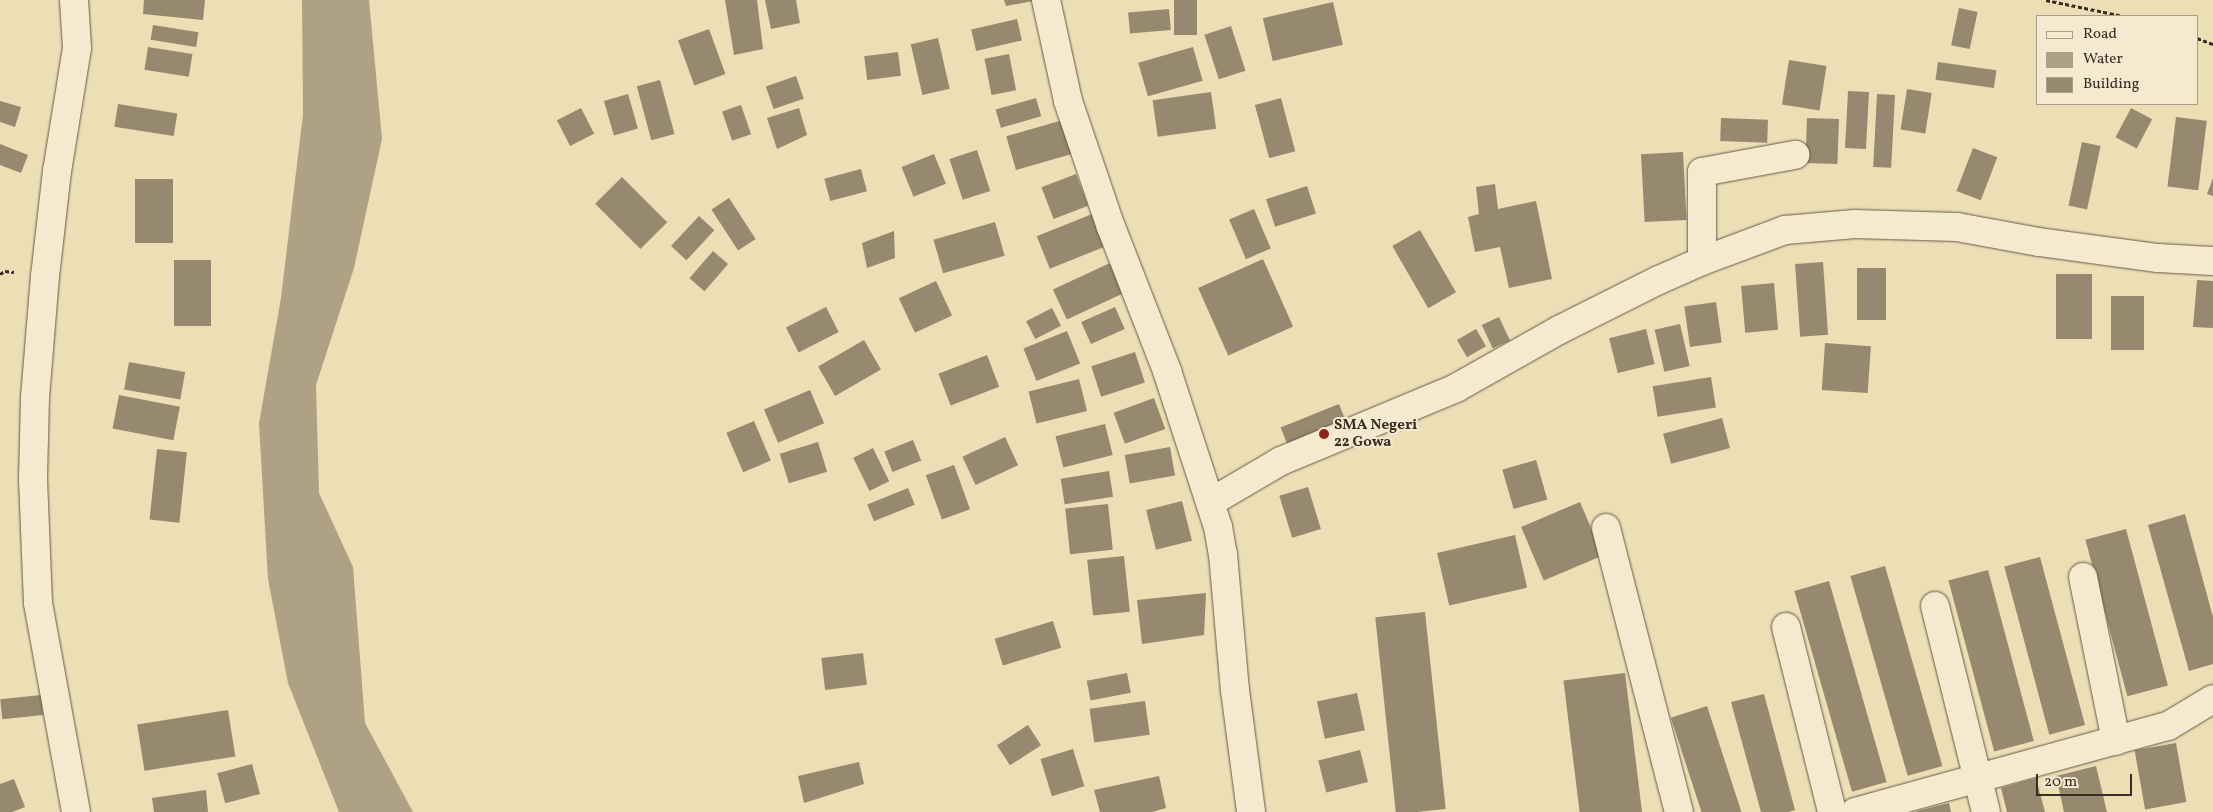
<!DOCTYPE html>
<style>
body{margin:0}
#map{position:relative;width:2213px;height:812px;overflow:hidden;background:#ecdeb5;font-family:Vollkorn,serif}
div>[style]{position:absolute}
.water>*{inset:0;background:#afa184}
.building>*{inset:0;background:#96896f;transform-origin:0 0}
.path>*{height:3px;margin-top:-1.5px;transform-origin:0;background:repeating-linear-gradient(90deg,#392c24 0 4px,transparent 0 6.5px)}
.roads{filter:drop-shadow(0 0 1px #665848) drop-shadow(0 0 1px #665848)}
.minor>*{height:28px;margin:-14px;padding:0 14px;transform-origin:14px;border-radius:14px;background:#f3eacf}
.dots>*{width:14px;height:14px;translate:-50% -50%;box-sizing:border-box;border:2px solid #f3eacf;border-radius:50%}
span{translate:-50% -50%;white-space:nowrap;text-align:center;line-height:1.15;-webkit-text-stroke:4px #f3eacf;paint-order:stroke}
.poi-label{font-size:15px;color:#392c24;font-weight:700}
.left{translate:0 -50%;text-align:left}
.legend{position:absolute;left:2036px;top:15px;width:162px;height:90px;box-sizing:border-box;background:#f3eacf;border:1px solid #a99e8b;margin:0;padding:6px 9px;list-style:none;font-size:15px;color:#392c24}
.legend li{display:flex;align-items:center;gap:10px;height:25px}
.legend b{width:25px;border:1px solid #a99e8b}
.scale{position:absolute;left:2036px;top:774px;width:96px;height:22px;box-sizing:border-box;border:2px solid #392c24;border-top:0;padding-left:6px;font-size:15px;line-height:18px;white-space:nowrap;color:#392c24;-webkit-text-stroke:4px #f3eacf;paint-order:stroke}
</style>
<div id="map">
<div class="water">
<div style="clip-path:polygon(302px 0,369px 0,382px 139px,354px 268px,316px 385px,319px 493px,353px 567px,365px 723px,413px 812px,339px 812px,288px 683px,268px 579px,259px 423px,281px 298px,303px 114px)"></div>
</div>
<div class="building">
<div style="clip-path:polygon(144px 0,205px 0,203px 20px,143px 14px)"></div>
<div style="clip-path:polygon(725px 0,757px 0,763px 49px,734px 55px)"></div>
<div style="clip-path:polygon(765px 0,796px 0,800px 23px,771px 29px)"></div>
<div style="clip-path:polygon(1004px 0,1032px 0,1033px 1px,1006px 6px)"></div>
<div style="left:1174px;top:0;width:23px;height:35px"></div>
<div style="left:1333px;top:2px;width:44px;height:72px;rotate:77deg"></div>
<div style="left:1959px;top:8px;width:19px;height:38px;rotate:12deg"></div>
<div style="left:1169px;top:9px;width:21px;height:41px;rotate:85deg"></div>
<div style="left:1017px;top:19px;width:22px;height:47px;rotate:77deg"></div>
<div style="left:153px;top:25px;width:46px;height:15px;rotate:9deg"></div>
<div style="left:1231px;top:26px;width:47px;height:28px;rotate:72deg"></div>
<div style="left:709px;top:29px;width:48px;height:33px;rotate:70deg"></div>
<div style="left:938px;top:38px;width:52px;height:28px;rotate:77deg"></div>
<div style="left:148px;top:47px;width:45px;height:23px;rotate:9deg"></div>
<div style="left:1193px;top:47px;width:35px;height:57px;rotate:74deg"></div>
<div style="left:898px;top:52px;width:24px;height:34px;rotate:83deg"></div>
<div style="left:1009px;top:54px;width:37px;height:25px;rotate:79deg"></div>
<div style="left:1789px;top:60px;width:38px;height:45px;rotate:9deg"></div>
<div style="left:1938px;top:62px;width:59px;height:18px;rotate:8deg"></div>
<div style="left:796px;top:76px;width:24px;height:32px;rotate:71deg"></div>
<div style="left:660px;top:80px;width:56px;height:24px;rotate:75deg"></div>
<div style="left:1907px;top:89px;width:25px;height:41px;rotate:9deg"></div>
<div style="left:1848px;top:91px;width:21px;height:57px;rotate:3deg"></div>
<div style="left:1211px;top:92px;width:37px;height:59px;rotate:82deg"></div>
<div style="left:628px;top:94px;width:36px;height:25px;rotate:74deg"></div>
<div style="left:1877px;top:94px;width:18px;height:73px;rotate:3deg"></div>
<div style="left:1036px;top:98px;width:19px;height:42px;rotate:74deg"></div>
<div style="left:1281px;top:98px;width:55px;height:27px;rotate:75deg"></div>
<div style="clip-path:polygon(0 101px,21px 107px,15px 127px,0 122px)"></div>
<div style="left:118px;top:104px;width:60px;height:23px;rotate:9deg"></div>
<div style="left:741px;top:105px;width:31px;height:20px;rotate:71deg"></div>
<div style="left:581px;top:108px;width:29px;height:27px;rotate:63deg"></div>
<div style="clip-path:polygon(799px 108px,807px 135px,777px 149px,767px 118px)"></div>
<div style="left:2131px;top:108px;width:24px;height:33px;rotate:28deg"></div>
<div style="left:2176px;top:117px;width:31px;height:70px;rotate:7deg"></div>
<div style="left:1721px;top:118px;width:47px;height:23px;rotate:2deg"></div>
<div style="left:1807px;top:118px;width:32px;height:45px;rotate:2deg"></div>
<div style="left:1063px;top:120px;width:35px;height:59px;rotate:74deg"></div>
<div style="left:2082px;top:142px;width:19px;height:65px;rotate:12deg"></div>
<div style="clip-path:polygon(0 144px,28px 155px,21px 173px,0 165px)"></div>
<div style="left:1973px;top:148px;width:26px;height:46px;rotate:21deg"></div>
<div style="left:977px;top:150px;width:43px;height:29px;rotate:72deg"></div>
<div style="left:1683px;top:152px;width:68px;height:42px;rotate:87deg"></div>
<div style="left:934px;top:154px;width:32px;height:35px;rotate:68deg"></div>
<div style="left:861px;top:169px;width:23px;height:38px;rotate:75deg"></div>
<div style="left:1076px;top:174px;width:34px;height:37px;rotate:69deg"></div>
<div style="left:622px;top:177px;width:64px;height:38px;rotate:45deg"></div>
<div style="clip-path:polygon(2213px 178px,2213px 196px,2207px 194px)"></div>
<div style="left:135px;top:179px;width:38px;height:64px"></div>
<div style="clip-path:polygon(1495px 184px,1498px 209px,1536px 201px,1552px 279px,1509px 288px,1500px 247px,1475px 252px,1468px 217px,1479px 214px,1476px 187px)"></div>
<div style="left:1307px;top:186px;width:29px;height:43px;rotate:72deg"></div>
<div style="left:729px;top:198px;width:49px;height:21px;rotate:57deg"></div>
<div style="left:1254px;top:209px;width:43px;height:27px;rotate:67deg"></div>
<div style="left:1097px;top:212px;width:35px;height:65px;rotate:68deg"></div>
<div style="left:699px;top:216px;width:21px;height:41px;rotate:43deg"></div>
<div style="left:995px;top:222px;width:35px;height:64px;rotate:74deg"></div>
<div style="left:1420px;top:230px;width:72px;height:32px;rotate:60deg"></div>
<div style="clip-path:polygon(894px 231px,895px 258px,867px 268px,862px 243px)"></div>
<div style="left:713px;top:251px;width:20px;height:36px;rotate:41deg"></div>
<div style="left:1263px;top:259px;width:74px;height:71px;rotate:66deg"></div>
<div style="left:211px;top:260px;width:66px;height:37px;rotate:90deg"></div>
<div style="left:1823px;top:262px;width:73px;height:28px;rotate:86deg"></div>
<div style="left:1110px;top:263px;width:33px;height:63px;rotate:65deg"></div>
<div style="left:1857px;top:268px;width:29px;height:52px"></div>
<div style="left:2056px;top:274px;width:36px;height:65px"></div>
<div style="clip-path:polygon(2197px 280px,2213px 281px,2213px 328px,2193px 327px)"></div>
<div style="left:936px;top:281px;width:38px;height:41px;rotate:65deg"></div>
<div style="left:1774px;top:283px;width:47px;height:33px;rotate:85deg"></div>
<div style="left:2111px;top:296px;width:33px;height:54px"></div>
<div style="left:1716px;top:302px;width:41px;height:32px;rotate:82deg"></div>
<div style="left:826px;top:307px;width:28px;height:45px;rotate:63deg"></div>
<div style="left:1115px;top:307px;width:24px;height:37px;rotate:66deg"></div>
<div style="left:1052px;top:308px;width:20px;height:29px;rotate:63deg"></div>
<div style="left:1499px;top:317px;width:26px;height:19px;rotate:65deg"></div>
<div style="left:1680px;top:324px;width:43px;height:26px;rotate:77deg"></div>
<div style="left:1476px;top:329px;width:20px;height:22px;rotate:60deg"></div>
<div style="left:1646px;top:329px;width:36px;height:38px;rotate:76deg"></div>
<div style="left:1067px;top:331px;width:35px;height:47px;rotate:68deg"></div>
<div style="left:864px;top:340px;width:34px;height:53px;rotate:60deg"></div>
<div style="left:1825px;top:343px;width:46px;height:47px;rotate:4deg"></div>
<div style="left:1135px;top:352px;width:32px;height:46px;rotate:72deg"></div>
<div style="left:987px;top:355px;width:34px;height:52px;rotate:69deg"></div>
<div style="left:129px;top:362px;width:57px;height:28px;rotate:10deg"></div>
<div style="left:1711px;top:377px;width:31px;height:59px;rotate:81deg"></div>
<div style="left:1079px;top:379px;width:33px;height:52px;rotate:76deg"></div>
<div style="left:810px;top:390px;width:36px;height:50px;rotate:67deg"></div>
<div style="left:119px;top:395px;width:62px;height:34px;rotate:11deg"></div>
<div style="left:1154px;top:398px;width:33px;height:43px;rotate:70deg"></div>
<div style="left:1339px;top:404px;width:18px;height:63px;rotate:68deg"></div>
<div style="left:1722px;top:418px;width:31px;height:61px;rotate:75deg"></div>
<div style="left:754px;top:421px;width:43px;height:30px;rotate:67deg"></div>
<div style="left:1105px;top:424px;width:32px;height:51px;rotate:76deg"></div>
<div style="left:1005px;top:437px;width:31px;height:47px;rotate:65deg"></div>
<div style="left:913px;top:440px;width:22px;height:31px;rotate:68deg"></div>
<div style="left:818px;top:442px;width:31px;height:40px;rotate:73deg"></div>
<div style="left:1170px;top:447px;width:29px;height:46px;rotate:80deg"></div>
<div style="left:873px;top:448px;width:37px;height:22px;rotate:64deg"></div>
<div style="left:157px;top:449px;width:30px;height:71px;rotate:6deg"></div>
<div style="left:1536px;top:460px;width:41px;height:35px;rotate:74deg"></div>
<div style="left:954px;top:465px;width:47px;height:30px;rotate:70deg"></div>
<div style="left:1109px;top:471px;width:26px;height:49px;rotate:81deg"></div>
<div style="left:1308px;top:487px;width:44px;height:30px;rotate:73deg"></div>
<div style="left:908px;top:488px;width:18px;height:44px;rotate:68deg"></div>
<div style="left:1182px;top:501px;width:41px;height:37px;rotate:76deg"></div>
<div style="left:1580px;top:502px;width:58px;height:64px;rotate:67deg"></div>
<div style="left:1108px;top:504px;width:46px;height:43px;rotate:84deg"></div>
<div style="clip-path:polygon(2185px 514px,2213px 617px,2213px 664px,2189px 671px,2148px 525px)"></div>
<div style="left:2126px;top:529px;width:162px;height:42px;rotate:75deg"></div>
<div style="left:1515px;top:535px;width:54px;height:80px;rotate:77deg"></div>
<div style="left:1124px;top:556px;width:56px;height:37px;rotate:84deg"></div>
<div style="left:2040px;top:557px;width:174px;height:37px;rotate:75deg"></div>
<div style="left:1885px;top:566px;width:208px;height:36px;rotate:74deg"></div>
<div style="left:1988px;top:570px;width:177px;height:41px;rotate:75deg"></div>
<div style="left:1829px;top:581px;width:209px;height:36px;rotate:74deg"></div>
<div style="clip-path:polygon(1206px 593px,1204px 635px,1142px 644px,1137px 600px)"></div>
<div style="left:1425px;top:612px;width:198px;height:50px;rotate:84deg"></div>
<div style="left:1053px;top:621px;width:28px;height:61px;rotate:73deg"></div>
<div style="left:863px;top:653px;width:32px;height:42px;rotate:83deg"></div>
<div style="left:1127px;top:673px;width:20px;height:41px;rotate:79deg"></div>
<div style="left:1625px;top:673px;width:140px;height:62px;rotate:83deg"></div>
<div style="left:1357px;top:693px;width:38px;height:41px;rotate:78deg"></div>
<div style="clip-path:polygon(1764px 694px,1795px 810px,1788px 812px,1761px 812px,1731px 702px)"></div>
<div style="left:41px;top:695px;width:20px;height:41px;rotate:84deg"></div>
<div style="left:1145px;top:701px;width:34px;height:56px;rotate:82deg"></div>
<div style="left:1707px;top:706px;width:112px;height:38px;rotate:72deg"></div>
<div style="left:228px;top:710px;width:47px;height:92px;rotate:81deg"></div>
<div style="left:1028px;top:725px;width:24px;height:37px;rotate:57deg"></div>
<div style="left:2176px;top:743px;width:60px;height:42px;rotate:80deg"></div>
<div style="left:1073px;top:749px;width:39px;height:34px;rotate:73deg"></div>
<div style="left:1360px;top:750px;width:33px;height:43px;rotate:76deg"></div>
<div style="clip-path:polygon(859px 762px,864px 784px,804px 803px,798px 776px)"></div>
<div style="left:252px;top:764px;width:31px;height:36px;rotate:75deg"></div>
<div style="clip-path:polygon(2096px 766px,2107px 812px,2064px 812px,2056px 776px)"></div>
<div style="clip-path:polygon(1159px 776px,1166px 808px,1152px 812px,1100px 812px,1094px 790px)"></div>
<div style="clip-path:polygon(2036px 778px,2045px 812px,2007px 812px,2001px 788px)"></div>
<div style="clip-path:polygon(14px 779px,25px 807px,12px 812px,0 812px,0 784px)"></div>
<div style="clip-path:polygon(206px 790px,208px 812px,154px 812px,152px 798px)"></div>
<div style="clip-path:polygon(1949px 803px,1951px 812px,1917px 812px,1917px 811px)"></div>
</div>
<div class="path">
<div style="left:2046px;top:0;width:79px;rotate:11.7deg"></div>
<div style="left:2197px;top:38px;width:17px;rotate:21deg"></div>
<div style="left:0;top:274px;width:6px;rotate:-31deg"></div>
<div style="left:5px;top:271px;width:9px;rotate:6deg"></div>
</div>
<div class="roads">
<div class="minor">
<div style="left:74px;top:0;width:48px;rotate:86.4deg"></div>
<div style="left:77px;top:48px;width:125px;rotate:99.2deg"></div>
<div style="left:57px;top:171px;width:106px;rotate:96.5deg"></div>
<div style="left:45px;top:276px;width:121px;rotate:94.7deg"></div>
<div style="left:35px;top:397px;width:82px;rotate:91.4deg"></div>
<div style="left:33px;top:479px;width:124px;rotate:87.7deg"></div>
<div style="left:38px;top:603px;width:212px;rotate:79.7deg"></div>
<div style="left:1046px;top:0;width:103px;rotate:77.7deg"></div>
<div style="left:1068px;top:101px;width:133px;rotate:71.2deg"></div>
<div style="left:1111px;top:227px;width:155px;rotate:68.7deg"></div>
<div style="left:1167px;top:371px;width:164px;rotate:71.9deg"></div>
<div style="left:1218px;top:527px;width:27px;rotate:80deg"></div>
<div style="left:1223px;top:554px;width:137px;rotate:85deg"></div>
<div style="left:1235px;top:690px;width:123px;rotate:82.5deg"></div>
<div style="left:1702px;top:261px;width:89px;rotate:-90deg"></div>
<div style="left:1702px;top:172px;width:95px;rotate:-10.4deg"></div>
<div style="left:1211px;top:502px;width:81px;rotate:-30.4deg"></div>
<div style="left:1281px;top:461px;width:190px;rotate:-22.6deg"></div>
<div style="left:1456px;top:388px;width:118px;rotate:-29.4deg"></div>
<div style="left:1559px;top:330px;width:112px;rotate:-26.6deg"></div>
<div style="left:1659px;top:280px;width:47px;rotate:-23.8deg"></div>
<div style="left:1702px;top:261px;width:89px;rotate:-20.5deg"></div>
<div style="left:1785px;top:230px;width:70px;rotate:-4.9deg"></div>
<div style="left:1855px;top:224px;width:102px;rotate:1.7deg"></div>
<div style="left:1957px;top:227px;width:83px;rotate:10.4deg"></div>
<div style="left:2039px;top:242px;width:120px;rotate:7.7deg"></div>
<div style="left:2158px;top:258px;width:55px;rotate:3.1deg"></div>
<div style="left:1606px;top:528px;width:293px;rotate:75.6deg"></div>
<div style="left:2083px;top:577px;width:167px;rotate:78.6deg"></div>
<div style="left:1935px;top:606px;width:212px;rotate:76.1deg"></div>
<div style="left:1786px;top:627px;width:191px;rotate:76deg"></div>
<div style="left:1855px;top:812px;width:325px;rotate:-15.4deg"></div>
<div style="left:2168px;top:726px;width:52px;rotate:-31deg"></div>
</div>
</div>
<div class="dots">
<div style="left:1324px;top:434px;background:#8f2418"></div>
</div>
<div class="poi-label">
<span class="left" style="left:1334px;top:434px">SMA Negeri<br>22 Gowa</span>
</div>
<ul class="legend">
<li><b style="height:6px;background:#f3eacf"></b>Road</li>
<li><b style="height:14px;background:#afa184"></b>Water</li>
<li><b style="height:14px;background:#96896f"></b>Building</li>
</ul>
<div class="scale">20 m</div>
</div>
